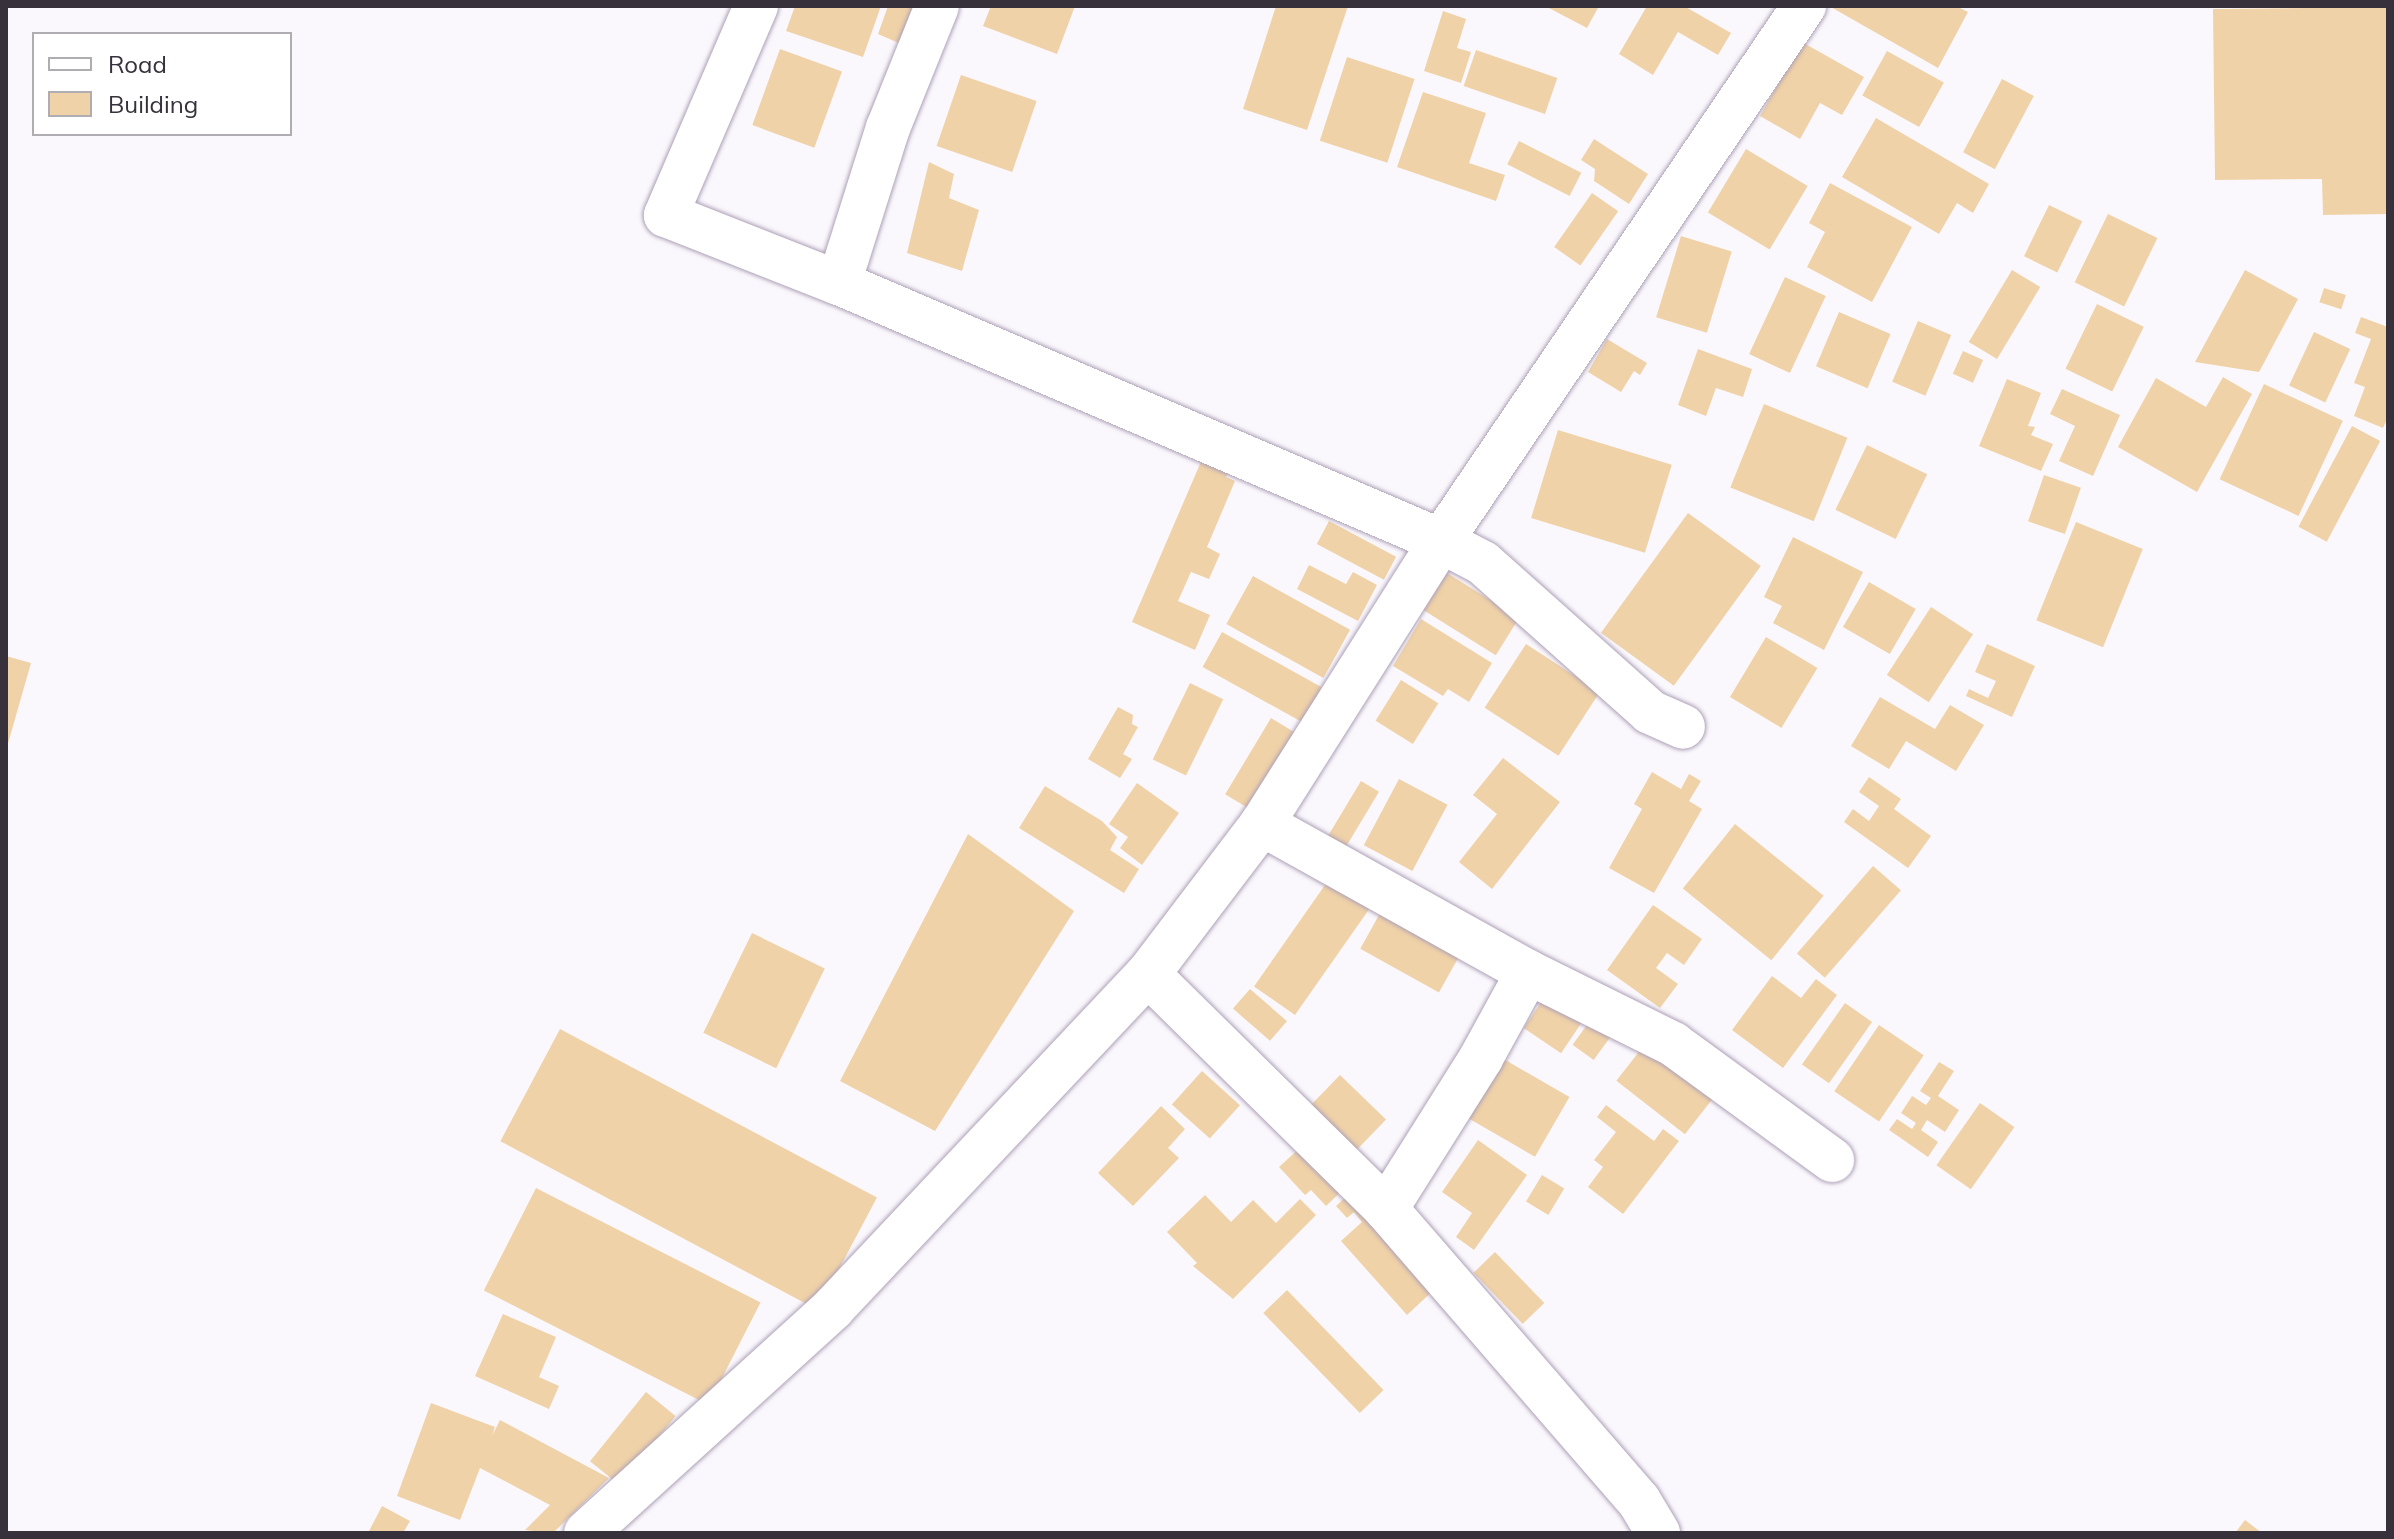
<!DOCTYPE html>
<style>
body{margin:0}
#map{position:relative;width:2394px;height:1539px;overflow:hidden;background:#fbf8fd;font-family:Mulish,sans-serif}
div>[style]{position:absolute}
.building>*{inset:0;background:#f0d2a8;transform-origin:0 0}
.roads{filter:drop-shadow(0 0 2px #ada0b7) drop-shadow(0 0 2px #ada0b7)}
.street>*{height:44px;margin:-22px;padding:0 22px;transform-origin:22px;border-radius:22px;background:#fff}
.secondary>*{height:44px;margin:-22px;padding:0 22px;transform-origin:22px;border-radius:22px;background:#fff}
span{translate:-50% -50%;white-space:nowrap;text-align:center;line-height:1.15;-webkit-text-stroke:7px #fff;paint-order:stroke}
.frame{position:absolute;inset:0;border:8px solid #36313b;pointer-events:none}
.legend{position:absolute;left:32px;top:32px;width:260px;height:104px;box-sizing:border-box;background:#fff;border:2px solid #afadb1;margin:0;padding:10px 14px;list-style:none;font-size:24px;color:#36313b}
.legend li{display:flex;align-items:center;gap:16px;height:40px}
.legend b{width:40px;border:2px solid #afadb1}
</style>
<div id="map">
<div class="building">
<div style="clip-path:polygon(795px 6px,881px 6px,863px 57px,786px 31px)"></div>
<div style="clip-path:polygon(888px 6px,934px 6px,917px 51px,878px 34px)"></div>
<div style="clip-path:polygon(991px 6px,1075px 6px,1057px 54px,983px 26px)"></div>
<div style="clip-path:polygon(1276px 6px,1348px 6px,1307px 130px,1243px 109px)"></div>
<div style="clip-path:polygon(1545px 6px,1599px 6px,1587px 28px)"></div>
<div style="clip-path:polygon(1647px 6px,1684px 6px,1731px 33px,1718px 55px,1678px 32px,1653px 75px,1619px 54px)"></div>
<div style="clip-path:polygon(1829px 6px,1956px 6px,1968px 12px,1938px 68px)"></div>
<div style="clip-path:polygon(2388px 7px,2388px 214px,2323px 215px,2322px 179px,2215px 180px,2213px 9px)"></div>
<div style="clip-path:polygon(1443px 11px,1466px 19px,1457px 48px,1471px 52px,1461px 83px,1424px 71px)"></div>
<div style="clip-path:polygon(1802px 42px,1864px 77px,1842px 115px,1820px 103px,1800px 139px,1760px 116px)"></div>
<div style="left:780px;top:49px;width:66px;height:81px;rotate:20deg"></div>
<div style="left:1476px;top:50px;width:86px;height:38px;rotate:19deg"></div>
<div style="left:1887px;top:51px;width:65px;height:51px;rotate:29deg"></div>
<div style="left:1347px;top:57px;width:71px;height:88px;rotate:18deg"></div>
<div style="left:961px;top:75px;width:80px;height:75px;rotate:19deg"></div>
<div style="left:2002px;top:79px;width:36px;height:83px;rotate:28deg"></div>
<div style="clip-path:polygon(1423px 92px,1486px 113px,1469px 163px,1505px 175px,1496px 201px,1397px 167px)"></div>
<div style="clip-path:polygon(1876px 118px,1989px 184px,1973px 213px,1957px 203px,1939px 234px,1842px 177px)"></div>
<div style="clip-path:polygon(1594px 139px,1648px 174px,1629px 204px,1594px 181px,1595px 169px,1581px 160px)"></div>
<div style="left:1519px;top:141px;width:70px;height:26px;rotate:27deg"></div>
<div style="left:1746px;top:149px;width:72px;height:74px;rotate:31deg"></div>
<div style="clip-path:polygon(929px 162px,954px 174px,949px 198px,979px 210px,962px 271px,907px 253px)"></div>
<div style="clip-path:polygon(1830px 183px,1912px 227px,1872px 302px,1807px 267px,1825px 232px,1809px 223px)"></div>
<div style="left:1592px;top:193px;width:32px;height:66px;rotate:35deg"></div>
<div style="left:2049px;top:205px;width:37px;height:57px;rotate:26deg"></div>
<div style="left:2108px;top:214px;width:55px;height:76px;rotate:26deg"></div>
<div style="left:1681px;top:236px;width:53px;height:85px;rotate:17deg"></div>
<div style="left:2012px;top:270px;width:33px;height:84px;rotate:31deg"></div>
<div style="clip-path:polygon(2245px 270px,2298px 299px,2259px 372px,2195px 362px)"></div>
<div style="left:1785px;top:277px;width:45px;height:85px;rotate:25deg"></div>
<div style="left:2324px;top:288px;width:23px;height:15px;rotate:18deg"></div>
<div style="left:2097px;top:304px;width:52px;height:72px;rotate:26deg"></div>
<div style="left:1839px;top:312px;width:56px;height:59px;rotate:23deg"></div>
<div style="clip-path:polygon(2361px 317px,2388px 327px,2388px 417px,2383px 428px,2354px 416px,2365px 387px,2354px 383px,2371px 339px,2355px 333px)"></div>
<div style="left:1918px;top:321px;width:36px;height:66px;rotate:23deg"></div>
<div style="left:2314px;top:332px;width:40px;height:59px;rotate:25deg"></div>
<div style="clip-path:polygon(1607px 339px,1647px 363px,1640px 375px,1634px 371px,1621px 392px,1588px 372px)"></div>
<div style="clip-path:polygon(1698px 349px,1752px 369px,1743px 397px,1716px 388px,1706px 416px,1678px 405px)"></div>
<div style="left:1963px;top:351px;width:22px;height:25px;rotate:24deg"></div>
<div style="clip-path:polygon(2223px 377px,2252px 394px,2197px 492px,2118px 447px,2156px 378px,2206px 407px)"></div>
<div style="clip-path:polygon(2007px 379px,2041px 393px,2028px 426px,2035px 427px,2031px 435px,2053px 444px,2041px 471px,1979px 446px)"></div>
<div style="left:2264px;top:384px;width:87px;height:105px;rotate:25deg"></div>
<div style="clip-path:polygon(2062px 389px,2120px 415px,2093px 476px,2059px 461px,2075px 426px,2050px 414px)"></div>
<div style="left:1764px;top:404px;width:90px;height:90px;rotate:22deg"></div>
<div style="left:2352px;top:426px;width:32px;height:114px;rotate:28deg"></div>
<div style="left:1558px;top:430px;width:119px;height:92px;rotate:17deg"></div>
<div style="left:1867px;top:445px;width:67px;height:72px;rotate:26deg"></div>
<div style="clip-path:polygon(1203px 457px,1230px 468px,1226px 477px,1235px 481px,1207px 547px,1220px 554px,1209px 579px,1191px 572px,1178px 601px,1210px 615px,1195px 650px,1132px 622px)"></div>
<div style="left:2044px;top:475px;width:39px;height:49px;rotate:19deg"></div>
<div style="left:1688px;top:513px;width:90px;height:148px;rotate:36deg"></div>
<div style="left:1329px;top:521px;width:76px;height:26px;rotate:28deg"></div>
<div style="left:2076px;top:522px;width:72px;height:106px;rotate:22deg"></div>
<div style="clip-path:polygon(1793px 537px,1863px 572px,1824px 650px,1773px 623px,1782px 606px,1764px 597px)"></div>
<div style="clip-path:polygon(1309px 565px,1346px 584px,1353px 572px,1377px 585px,1358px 621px,1297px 589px)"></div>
<div style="left:1447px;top:573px;width:85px;height:44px;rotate:32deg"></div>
<div style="left:1253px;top:576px;width:111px;height:55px;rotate:29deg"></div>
<div style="left:1869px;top:582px;width:54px;height:52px;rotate:30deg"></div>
<div style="left:1931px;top:607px;width:50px;height:81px;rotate:33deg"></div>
<div style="clip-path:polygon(1421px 619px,1492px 663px,1469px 702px,1448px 689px,1443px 696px,1393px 666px)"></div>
<div style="left:1222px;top:632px;width:114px;height:40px;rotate:29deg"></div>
<div style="left:1766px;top:637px;width:60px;height:70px;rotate:31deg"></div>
<div style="left:1526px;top:644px;width:88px;height:76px;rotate:33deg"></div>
<div style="clip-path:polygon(1987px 644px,2035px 666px,2012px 717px,1966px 696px,1969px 689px,1988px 698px,1996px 681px,1975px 672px)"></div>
<div style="clip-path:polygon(6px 656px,31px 663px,7px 747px,6px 747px)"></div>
<div style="left:1401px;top:680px;width:44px;height:48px;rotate:32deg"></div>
<div style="left:1190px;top:683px;width:37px;height:85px;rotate:26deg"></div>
<div style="clip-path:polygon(1880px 697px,1935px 729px,1950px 705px,1984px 725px,1956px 771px,1906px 741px,1889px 769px,1851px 746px)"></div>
<div style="clip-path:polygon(1118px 707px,1133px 715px,1132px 724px,1138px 727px,1123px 754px,1132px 759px,1120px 778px,1088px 759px)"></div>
<div style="left:1271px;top:718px;width:29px;height:89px;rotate:31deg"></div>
<div style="clip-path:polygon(1503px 758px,1560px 802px,1492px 889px,1459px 862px,1497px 814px,1473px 795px)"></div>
<div style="clip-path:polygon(1652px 772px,1681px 789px,1689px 774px,1701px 781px,1689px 801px,1702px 809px,1654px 893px,1609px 868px,1642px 809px,1634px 804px)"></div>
<div style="clip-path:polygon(1869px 777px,1901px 799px,1894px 809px,1931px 836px,1908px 868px,1844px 822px,1853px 809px,1869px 821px,1879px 806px,1859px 792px)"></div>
<div style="left:1399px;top:779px;width:55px;height:75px;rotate:28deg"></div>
<div style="left:1361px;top:781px;width:21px;height:65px;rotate:31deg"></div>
<div style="clip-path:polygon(1137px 783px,1179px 813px,1142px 865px,1120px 848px,1128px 837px,1109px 824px)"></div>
<div style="clip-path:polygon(1045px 786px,1102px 821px,1117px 837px,1110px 850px,1139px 869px,1124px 893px,1019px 828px)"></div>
<div style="left:1735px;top:824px;width:114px;height:83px;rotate:39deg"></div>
<div style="clip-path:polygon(968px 834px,1074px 911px,935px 1131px,840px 1081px)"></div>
<div style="left:1873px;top:866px;width:37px;height:116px;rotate:41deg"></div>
<div style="left:1332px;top:875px;width:50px;height:136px;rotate:35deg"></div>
<div style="clip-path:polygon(1653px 905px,1702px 939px,1684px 965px,1667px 953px,1656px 968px,1678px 984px,1660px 1008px,1607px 970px)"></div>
<div style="left:1384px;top:906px;width:90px;height:49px;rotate:29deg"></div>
<div style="left:752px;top:933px;width:81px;height:111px;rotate:26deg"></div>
<div style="clip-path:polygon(1772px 976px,1801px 998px,1816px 979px,1837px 995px,1783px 1068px,1732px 1030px)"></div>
<div style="left:1250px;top:989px;width:49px;height:26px;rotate:41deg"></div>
<div style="left:1550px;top:989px;width:45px;height:47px;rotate:34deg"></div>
<div style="left:1845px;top:1003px;width:33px;height:75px;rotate:35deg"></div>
<div style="left:1592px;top:1018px;width:26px;height:33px;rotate:36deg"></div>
<div style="left:1879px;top:1025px;width:54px;height:80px;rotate:34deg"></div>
<div style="left:560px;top:1029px;width:359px;height:127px;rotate:28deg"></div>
<div style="left:1649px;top:1039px;width:87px;height:53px;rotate:38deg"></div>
<div style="left:1495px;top:1054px;width:86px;height:69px;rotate:30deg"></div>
<div style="clip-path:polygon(1939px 1062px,1954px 1071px,1938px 1096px,1959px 1110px,1945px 1132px,1927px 1120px,1921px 1130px,1938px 1142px,1928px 1157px,1889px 1130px,1897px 1119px,1912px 1129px,1916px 1123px,1901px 1113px,1912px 1096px,1926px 1105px,1931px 1098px,1920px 1091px)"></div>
<div style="left:1202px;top:1071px;width:51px;height:45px;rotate:42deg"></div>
<div style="left:1340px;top:1075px;width:64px;height:48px;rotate:44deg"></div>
<div style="left:1980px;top:1103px;width:42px;height:76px;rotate:35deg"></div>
<div style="clip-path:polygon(1606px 1105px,1654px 1141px,1663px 1129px,1679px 1141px,1623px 1214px,1588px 1187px,1603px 1167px,1594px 1160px,1616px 1132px,1597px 1117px)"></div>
<div style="clip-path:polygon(1161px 1106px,1185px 1129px,1168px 1148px,1179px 1158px,1133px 1206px,1098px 1173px)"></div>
<div style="clip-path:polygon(1478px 1140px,1527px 1175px,1474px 1250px,1456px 1237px,1472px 1213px,1442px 1192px)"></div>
<div style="clip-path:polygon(1302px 1146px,1347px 1186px,1326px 1206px,1311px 1190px,1305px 1195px,1279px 1167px)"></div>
<div style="left:1542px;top:1175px;width:26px;height:31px;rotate:31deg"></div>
<div style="left:536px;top:1188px;width:252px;height:115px;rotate:27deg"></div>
<div style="clip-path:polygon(1350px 1193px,1436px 1288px,1407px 1315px,1341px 1241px,1362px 1222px,1354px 1212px,1347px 1218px,1336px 1206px)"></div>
<div style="clip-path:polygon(1205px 1195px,1231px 1222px,1253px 1200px,1276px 1223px,1300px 1199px,1316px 1215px,1233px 1299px,1193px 1266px,1197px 1263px,1167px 1232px)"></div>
<div style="left:1495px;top:1252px;width:71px;height:30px;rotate:46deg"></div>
<div style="left:1287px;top:1290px;width:139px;height:33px;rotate:46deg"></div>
<div style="clip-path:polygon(503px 1314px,556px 1337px,539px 1377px,559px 1386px,549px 1409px,475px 1376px)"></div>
<div style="left:646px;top:1392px;width:38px;height:89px;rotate:39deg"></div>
<div style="clip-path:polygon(431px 1403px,495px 1427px,492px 1436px,500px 1420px,609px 1478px,553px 1533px,525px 1530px,550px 1505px,480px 1468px,460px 1520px,397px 1496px)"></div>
<div style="clip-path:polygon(382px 1506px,410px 1521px,403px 1533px,368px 1533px)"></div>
<div style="clip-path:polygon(2245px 1520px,2262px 1533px,2235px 1533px)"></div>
</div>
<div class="roads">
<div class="street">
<div style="left:756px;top:6px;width:228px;rotate:113.3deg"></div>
<div style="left:666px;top:215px;width:186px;rotate:21.5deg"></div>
<div style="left:839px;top:283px;width:655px;rotate:23.2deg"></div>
<div style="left:1441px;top:541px;width:47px;rotate:27.6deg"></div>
<div style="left:1483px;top:563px;width:224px;rotate:41.7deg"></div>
<div style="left:1650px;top:712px;width:36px;rotate:24deg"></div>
<div style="left:839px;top:283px;width:163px;rotate:-72.5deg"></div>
<div style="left:888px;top:128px;width:131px;rotate:-68.1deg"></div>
<div style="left:1262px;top:824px;width:304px;rotate:29.1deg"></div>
<div style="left:1528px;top:972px;width:162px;rotate:26.4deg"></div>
<div style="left:1673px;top:1044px;width:197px;rotate:36.1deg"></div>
<div style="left:1148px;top:974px;width:334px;rotate:44.6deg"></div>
<div style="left:1386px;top:1209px;width:386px;rotate:49.1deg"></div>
<div style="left:1639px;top:1501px;width:37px;rotate:59deg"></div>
<div style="left:1386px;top:1209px;width:178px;rotate:-57.8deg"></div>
<div style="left:1481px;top:1058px;width:98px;rotate:-61.3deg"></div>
</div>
<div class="secondary">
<div style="left:586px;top:1533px;width:334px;rotate:-42.3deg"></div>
<div style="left:833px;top:1308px;width:459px;rotate:-46.7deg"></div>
<div style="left:1148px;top:974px;width:188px;rotate:-52.8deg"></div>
<div style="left:1262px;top:824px;width:335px;rotate:-57.7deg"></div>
<div style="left:1441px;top:541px;width:647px;rotate:-55.84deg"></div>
</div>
</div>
<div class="frame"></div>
<ul class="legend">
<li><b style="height:10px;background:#fff"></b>Road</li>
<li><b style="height:22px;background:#f0d2a8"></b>Building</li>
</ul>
</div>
